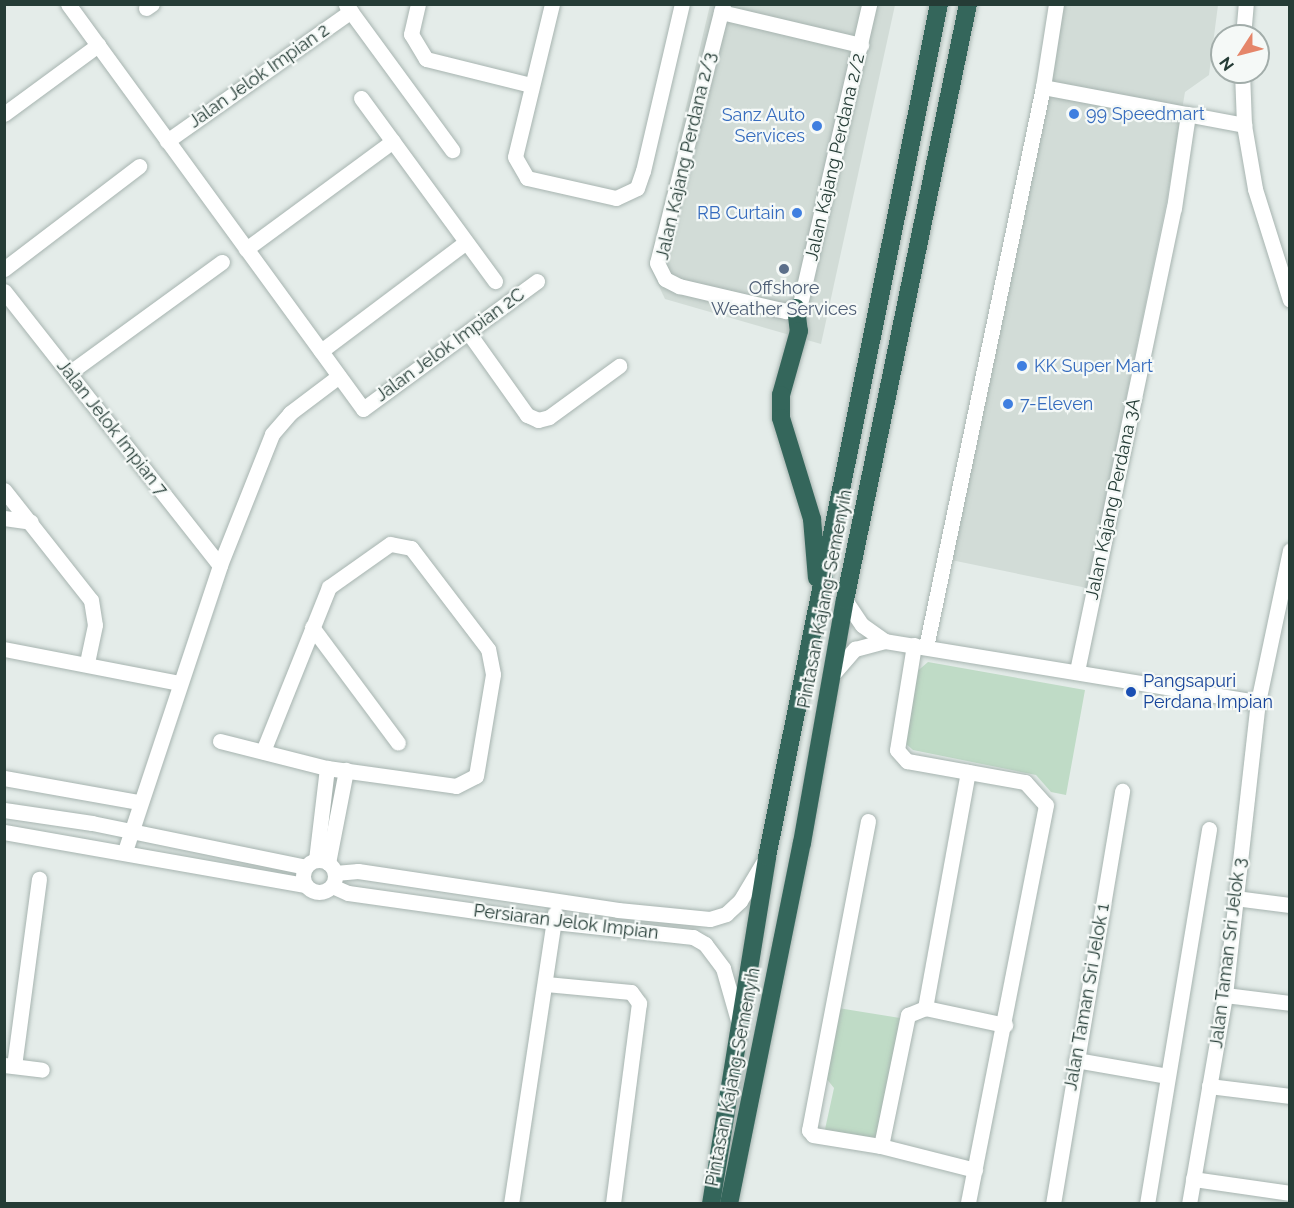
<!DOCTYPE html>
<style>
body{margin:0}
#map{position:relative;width:1294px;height:1208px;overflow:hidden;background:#e4ece9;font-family:Raleway,sans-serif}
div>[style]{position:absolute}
.built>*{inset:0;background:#d2dcd7}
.green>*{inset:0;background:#bfdbc6}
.roads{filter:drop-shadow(0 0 2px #a7b4b0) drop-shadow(0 0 2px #a7b4b0)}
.street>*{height:15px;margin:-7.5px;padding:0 7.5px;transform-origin:7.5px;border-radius:7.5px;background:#fff}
.street>.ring{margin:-7.5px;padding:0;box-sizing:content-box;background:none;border:15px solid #fff;border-radius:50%}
.highway>*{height:18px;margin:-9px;padding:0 9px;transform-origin:9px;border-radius:9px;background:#34665b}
.dots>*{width:16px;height:16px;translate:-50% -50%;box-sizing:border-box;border:3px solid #f5f9f7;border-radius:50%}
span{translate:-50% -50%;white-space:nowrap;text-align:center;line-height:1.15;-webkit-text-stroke:4.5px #f5f9f7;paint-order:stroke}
.street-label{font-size:18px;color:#253c36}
.shop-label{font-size:18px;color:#366cbe}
.left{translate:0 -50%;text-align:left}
.right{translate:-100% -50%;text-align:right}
.service-label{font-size:18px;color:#4e5e75}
.transit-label{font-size:18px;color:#164399}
.frame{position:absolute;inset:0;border:6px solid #253c36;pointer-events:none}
.north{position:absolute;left:1210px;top:24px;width:60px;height:60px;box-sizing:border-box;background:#f5f9f7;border:2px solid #a2adaa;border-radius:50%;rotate:234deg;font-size:16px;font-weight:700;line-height:24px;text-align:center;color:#253c36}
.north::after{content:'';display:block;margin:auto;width:21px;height:27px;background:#e5866a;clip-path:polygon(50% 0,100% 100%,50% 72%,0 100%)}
</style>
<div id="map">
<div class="built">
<div style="clip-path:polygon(710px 5px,895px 5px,821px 344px,665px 299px,649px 265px)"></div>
<div style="clip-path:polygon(1062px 5px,1218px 5px,1209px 75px,1185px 92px,1167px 199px,1087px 588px,951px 560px)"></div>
</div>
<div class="green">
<div style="clip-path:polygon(928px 662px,1085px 690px,1066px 795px,1051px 792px,1036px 775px,913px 750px,904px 742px,914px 674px)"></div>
<div style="clip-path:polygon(838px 1008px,900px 1018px,878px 1142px,824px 1134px,834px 1088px,826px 1078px)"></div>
</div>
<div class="roads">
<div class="street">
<div style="left:68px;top:4px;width:501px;rotate:53.93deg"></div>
<div style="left:363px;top:409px;width:216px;rotate:-36.3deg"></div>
<div style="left:418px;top:4px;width:31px;rotate:103deg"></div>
<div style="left:411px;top:34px;width:29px;rotate:59deg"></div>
<div style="left:426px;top:59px;width:108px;rotate:13.9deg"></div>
<div style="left:552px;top:4px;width:157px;rotate:103.6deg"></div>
<div style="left:515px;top:157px;width:24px;rotate:60deg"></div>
<div style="left:527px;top:178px;width:91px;rotate:12.7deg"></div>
<div style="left:616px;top:198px;width:23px;rotate:-25deg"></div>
<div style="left:637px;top:188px;width:18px;rotate:-71deg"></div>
<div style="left:643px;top:171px;width:171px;rotate:-76.9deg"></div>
<div style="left:723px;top:4px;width:267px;rotate:104.3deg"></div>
<div style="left:657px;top:263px;width:18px;rotate:63deg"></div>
<div style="left:665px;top:279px;width:16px;rotate:27deg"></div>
<div style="left:679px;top:286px;width:110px;rotate:13.2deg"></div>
<div style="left:786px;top:311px;width:16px;rotate:-27deg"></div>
<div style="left:800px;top:304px;width:308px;rotate:-77deg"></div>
<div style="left:346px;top:5px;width:180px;rotate:53.8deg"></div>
<div style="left:146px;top:8px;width:7px;rotate:-34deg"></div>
<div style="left:721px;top:12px;width:144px;rotate:13.3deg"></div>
<div style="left:1243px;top:36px;width:32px;rotate:-85deg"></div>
<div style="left:1242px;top:72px;width:53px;rotate:87.8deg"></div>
<div style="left:1244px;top:125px;width:65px;rotate:80.2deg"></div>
<div style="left:1255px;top:189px;width:116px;rotate:72.5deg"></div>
<div style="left:1043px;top:87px;width:205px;rotate:10.7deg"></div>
<div style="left:361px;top:98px;width:227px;rotate:53.8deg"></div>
<div style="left:4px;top:114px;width:117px;rotate:-36.3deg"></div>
<div style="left:167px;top:141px;width:225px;rotate:-35.2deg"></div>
<div style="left:246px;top:249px;width:182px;rotate:-36.3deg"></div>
<div style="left:4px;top:269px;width:170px;rotate:-37.3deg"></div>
<div style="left:4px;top:291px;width:349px;rotate:51.8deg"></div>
<div style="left:468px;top:332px;width:102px;rotate:54.6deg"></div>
<div style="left:527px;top:415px;width:12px;rotate:24deg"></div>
<div style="left:538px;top:420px;width:11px;rotate:-15deg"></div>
<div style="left:549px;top:417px;width:87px;rotate:-36.1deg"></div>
<div style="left:321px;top:351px;width:181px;rotate:-36.9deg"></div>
<div style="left:69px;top:373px;width:189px;rotate:-36deg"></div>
<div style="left:4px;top:490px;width:140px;rotate:51.7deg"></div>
<div style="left:91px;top:600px;width:25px;rotate:81deg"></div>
<div style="left:95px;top:625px;width:40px;rotate:102deg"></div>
<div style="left:4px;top:518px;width:27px;rotate:8deg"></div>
<div style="left:845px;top:600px;width:30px;rotate:56deg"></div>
<div style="left:862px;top:625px;width:28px;rotate:35deg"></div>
<div style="left:312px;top:627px;width:144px;rotate:53.4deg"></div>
<div style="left:914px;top:645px;width:106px;rotate:99.2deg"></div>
<div style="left:897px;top:750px;width:15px;rotate:48deg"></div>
<div style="left:907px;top:761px;width:120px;rotate:10.1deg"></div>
<div style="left:1025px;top:782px;width:31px;rotate:48deg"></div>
<div style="left:1046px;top:805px;width:407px;rotate:101.1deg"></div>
<div style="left:926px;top:647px;width:572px;rotate:-78.2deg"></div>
<div style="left:1043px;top:87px;width:84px;rotate:-81.1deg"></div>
<div style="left:4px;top:649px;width:178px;rotate:11deg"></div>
<div style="left:1077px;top:671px;width:473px;rotate:-78.2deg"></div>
<div style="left:1174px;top:208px;width:95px;rotate:-81.5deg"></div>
<div style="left:832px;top:675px;width:35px;rotate:-49deg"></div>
<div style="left:855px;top:649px;width:31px;rotate:-15deg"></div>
<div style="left:885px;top:641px;width:378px;rotate:9.3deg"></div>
<div style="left:220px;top:741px;width:110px;rotate:14.2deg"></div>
<div style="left:327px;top:768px;width:130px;rotate:7.9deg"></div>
<div style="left:456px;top:786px;width:22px;rotate:-27deg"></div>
<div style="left:476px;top:776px;width:103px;rotate:-80.5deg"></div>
<div style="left:493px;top:674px;width:25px;rotate:-101deg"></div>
<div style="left:488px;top:649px;width:127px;rotate:-127.3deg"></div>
<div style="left:411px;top:548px;width:21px;rotate:-169deg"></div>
<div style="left:390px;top:544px;width:75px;rotate:144.8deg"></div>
<div style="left:329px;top:587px;width:177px;rotate:111.9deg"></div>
<div style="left:4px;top:778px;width:137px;rotate:10.1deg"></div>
<div style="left:4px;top:810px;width:89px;rotate:8.4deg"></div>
<div style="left:92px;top:823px;width:218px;rotate:11.6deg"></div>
<div style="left:868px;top:821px;width:315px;rotate:100.8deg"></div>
<div style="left:809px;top:1130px;width:6px;rotate:51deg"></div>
<div style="left:813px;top:1135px;width:69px;rotate:9.2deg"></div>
<div style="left:881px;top:1146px;width:97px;rotate:14.3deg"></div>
<div style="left:4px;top:832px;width:306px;rotate:10deg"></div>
<div style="left:125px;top:851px;width:301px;rotate:-71.6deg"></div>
<div style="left:220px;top:565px;width:141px;rotate:-68.3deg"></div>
<div style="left:272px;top:434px;width:28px;rotate:-49deg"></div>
<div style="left:290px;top:413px;width:61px;rotate:-37.1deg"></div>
<div style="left:316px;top:860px;width:93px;rotate:-83.2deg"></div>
<div class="ring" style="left:303px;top:860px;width:17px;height:17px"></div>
<div style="left:328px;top:863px;width:95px;rotate:-79deg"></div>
<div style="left:335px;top:873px;width:23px;rotate:-5deg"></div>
<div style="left:358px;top:871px;width:263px;rotate:8.5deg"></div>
<div style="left:618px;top:910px;width:92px;rotate:5.6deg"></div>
<div style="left:710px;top:919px;width:17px;rotate:-17deg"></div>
<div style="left:726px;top:914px;width:19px;rotate:-43deg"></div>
<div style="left:740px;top:901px;width:47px;rotate:-59deg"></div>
<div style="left:332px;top:886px;width:17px;rotate:24deg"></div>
<div style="left:348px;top:893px;width:208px;rotate:8deg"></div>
<div style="left:554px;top:922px;width:140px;rotate:6.2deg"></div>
<div style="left:693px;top:937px;width:14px;rotate:30deg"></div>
<div style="left:705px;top:944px;width:30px;rotate:53deg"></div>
<div style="left:723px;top:968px;width:58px;rotate:74.1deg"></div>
<div style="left:1235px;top:898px;width:55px;rotate:7.3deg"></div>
<div style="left:546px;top:984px;width:85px;rotate:5.4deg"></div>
<div style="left:631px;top:992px;width:14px;rotate:54deg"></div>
<div style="left:639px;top:1003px;width:203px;rotate:97.4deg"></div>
<div style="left:1225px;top:995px;width:65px;rotate:7deg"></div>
<div style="left:925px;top:1008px;width:82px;rotate:12deg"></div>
<div style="left:1076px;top:1060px;width:93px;rotate:9.9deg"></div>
<div style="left:4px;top:1065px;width:38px;rotate:7deg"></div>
<div style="left:14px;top:1066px;width:189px;rotate:-82.4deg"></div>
<div style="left:1209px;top:1086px;width:82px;rotate:7deg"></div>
<div style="left:881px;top:1146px;width:134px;rotate:-78.4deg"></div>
<div style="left:908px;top:1015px;width:18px;rotate:-22deg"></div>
<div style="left:925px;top:1008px;width:240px;rotate:-79.7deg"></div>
<div style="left:1193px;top:1179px;width:98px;rotate:8.2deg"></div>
<div style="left:511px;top:1204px;width:294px;rotate:-81.4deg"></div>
<div style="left:1053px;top:1204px;width:419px;rotate:-80.5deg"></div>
<div style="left:1147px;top:1204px;width:380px;rotate:-80.6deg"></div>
<div style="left:1189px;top:1204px;width:212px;rotate:-80.2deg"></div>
<div style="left:1225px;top:995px;width:295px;rotate:-83.6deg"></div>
<div style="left:1258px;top:702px;width:155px;rotate:-78.1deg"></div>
</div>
<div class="highway">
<div style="left:796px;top:308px;width:23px;rotate:83deg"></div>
<div style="left:799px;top:331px;width:66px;rotate:105.7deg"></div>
<div style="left:781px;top:395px;width:23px;rotate:90deg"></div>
<div style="left:781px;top:418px;width:106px;rotate:72.9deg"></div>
<div style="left:812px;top:519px;width:59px;rotate:85.2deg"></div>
<div style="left:711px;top:1204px;width:351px;rotate:-80.8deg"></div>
<div style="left:767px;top:857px;width:870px;rotate:-78.6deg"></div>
<div style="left:729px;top:1204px;width:368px;rotate:-78.6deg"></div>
<div style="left:802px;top:843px;width:247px;rotate:-80deg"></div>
<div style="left:845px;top:600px;width:609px;rotate:-78.34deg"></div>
</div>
</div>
<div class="dots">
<div style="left:1074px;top:114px;background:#3f7fe0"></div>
<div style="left:817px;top:126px;background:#3f7fe0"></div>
<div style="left:797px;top:213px;background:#3f7fe0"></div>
<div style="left:784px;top:269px;background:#5c6f8a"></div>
<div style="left:1022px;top:366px;background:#3f7fe0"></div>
<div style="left:1008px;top:404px;background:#3f7fe0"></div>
<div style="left:1131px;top:692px;background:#1a4fb4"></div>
</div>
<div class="street-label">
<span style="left:259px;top:76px;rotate:-35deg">Jalan Jelok Impian 2</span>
<span style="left:686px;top:156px;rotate:-77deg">Jalan Kajang Perdana 2/3</span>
<span style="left:835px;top:157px;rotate:-77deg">Jalan Kajang Perdana 2/2</span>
<span style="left:450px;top:345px;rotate:-36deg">Jalan Jelok Impian 2C</span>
<span style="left:112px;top:428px;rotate:52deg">Jalan Jelok Impian 7</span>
<span style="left:1113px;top:499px;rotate:-78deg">Jalan Kajang Perdana 3A</span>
<span style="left:825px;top:599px;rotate:-79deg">Pintasan Kajang-Semenyih</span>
<span style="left:566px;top:922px;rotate:7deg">Persiaran Jelok Impian</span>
<span style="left:1228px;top:953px;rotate:-83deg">Jalan Taman Sri Jelok 3</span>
<span style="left:1087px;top:997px;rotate:-80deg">Jalan Taman Sri Jelok 1</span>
<span style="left:733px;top:1077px;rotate:-79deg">Pintasan Kajang-Semenyih</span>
</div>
<div class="shop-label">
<span class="left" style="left:1086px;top:114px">99 Speedmart</span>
<span class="right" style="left:805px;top:126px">Sanz Auto<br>Services</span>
<span class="right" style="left:785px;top:213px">RB Curtain</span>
<span class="left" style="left:1034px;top:366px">KK Super Mart</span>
<span class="left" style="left:1020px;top:404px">7-Eleven</span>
</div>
<div class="service-label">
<span style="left:784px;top:299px">Offshore<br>Weather Services</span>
</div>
<div class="transit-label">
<span class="left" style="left:1143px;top:692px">Pangsapuri<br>Perdana Impian</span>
</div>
<div class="frame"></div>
<div class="north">N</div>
</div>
